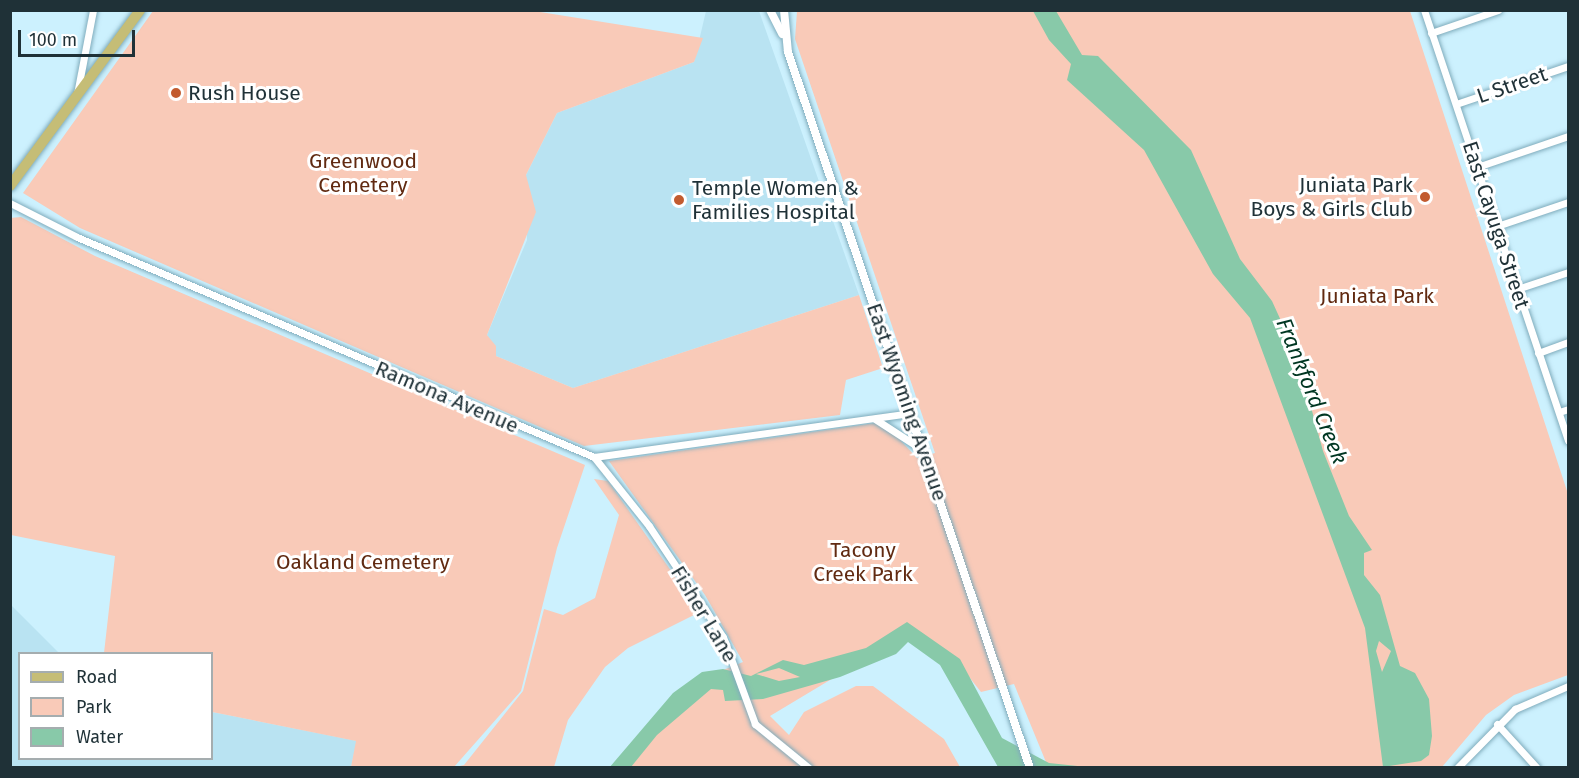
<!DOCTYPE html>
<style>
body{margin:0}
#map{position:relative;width:1579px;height:778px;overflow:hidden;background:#ccf1fe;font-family:"Fira Sans",sans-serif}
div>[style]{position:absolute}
.built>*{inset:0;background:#b9e3f2}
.green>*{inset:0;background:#f9cab8}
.water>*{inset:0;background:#88c9a9}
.stream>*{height:2px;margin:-1px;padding:0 1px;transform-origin:1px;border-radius:1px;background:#88c9a9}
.roads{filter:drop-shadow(0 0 2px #80acbc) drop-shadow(0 0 2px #80acbc)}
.minor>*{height:7px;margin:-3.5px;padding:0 3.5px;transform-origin:3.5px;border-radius:3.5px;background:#fff}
.tertiary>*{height:8px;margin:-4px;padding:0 4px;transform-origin:4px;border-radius:4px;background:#fff}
.primary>*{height:10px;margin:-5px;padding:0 5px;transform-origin:5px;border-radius:5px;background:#c5bd76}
.dots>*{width:16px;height:16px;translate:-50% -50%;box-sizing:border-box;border:3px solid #fff;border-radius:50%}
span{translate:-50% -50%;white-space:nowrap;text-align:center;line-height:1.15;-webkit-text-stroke:6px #fff;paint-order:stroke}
.street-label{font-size:21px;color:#1f3137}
.poi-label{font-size:21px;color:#1f3137}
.left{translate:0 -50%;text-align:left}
.right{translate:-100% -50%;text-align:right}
.park-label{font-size:21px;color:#612a11}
.water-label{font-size:22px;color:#003622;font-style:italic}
.frame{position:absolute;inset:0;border:12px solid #1f3137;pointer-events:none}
.legend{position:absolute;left:18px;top:652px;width:195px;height:108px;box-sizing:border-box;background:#fff;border:2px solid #a5adaf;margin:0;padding:8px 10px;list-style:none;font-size:18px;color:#1f3137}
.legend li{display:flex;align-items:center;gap:12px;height:30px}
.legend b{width:30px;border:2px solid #a5adaf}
.scale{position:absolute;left:18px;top:30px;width:117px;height:27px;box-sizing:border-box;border:3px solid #1f3137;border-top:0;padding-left:8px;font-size:18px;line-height:21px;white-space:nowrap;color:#1f3137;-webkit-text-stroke:4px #fff;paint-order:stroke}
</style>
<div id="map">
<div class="built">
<div style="clip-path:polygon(706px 11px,759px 11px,859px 295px,573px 388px,496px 356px,487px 335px,527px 240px,526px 175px,557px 113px,694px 62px)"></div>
<div style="clip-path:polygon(10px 604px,59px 653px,20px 654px,20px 758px,212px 758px,212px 712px,357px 741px,351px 767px,11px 767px)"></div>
</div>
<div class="green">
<div style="clip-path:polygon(153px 11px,534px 11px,703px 38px,694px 62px,557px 113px,526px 175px,536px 212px,487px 335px,496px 346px,496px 356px,573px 388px,859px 295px,883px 368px,846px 380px,840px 415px,584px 446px,80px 228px,23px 193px)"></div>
<div style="clip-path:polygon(797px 11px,1410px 11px,1568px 494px,1568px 675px,1514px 695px,1486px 715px,1442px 767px,1048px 767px,1014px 684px,981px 692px,962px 668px,905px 635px,770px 716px,789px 735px,804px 712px,856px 686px,873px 686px,944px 739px,960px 767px,615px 767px,706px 677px,743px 662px,705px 595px,609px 461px,875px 423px,891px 430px,917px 458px,935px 453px,795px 39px)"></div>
<div style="clip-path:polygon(21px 217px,95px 256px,585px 465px,557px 548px,521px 691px,454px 767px,351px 767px,356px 741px,212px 712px,212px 654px,104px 653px,115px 556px,11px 535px,10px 218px)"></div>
<div style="clip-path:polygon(594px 479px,608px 481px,700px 612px,628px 648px,605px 667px,568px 720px,554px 767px,455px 767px,464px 765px,523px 691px,544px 609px,563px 615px,595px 598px,619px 515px)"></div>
</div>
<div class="water">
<div style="clip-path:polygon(evenodd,1033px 11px,1056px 11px,1082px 55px,1098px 56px,1191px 150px,1240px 259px,1272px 301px,1297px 356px,1323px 451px,1349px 516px,1372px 550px,1364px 553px,1364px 575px,1380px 595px,1400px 666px,1415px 673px,1429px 699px,1432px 736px,1429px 755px,1421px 761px,1383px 767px,1365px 628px,1250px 318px,1213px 274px,1144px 150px,1067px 80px,1071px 64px,1049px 40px,1033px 11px,1379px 641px,1391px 651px,1382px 672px,1376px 651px,1379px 641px)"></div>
<div style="clip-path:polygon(evenodd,907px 622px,960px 659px,1002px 738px,1049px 763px,1087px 767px,998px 767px,940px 665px,908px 642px,896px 654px,840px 677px,763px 699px,725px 701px,723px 690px,711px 689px,657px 735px,631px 767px,609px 768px,673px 693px,702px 672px,723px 669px,751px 676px,783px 660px,804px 665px,866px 648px,907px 622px,779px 668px,800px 677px,779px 681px,756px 674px,779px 668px)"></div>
</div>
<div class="stream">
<div style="left:120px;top:767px;width:1px;rotate:45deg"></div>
</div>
<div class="roads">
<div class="minor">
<div style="left:1424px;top:10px;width:454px;rotate:71.5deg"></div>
<div style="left:1431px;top:33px;width:71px;rotate:-18.9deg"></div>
<div style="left:77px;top:94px;width:86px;rotate:-79.2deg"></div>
<div style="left:1456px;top:104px;width:118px;rotate:-18.7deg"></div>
<div style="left:1477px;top:167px;width:96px;rotate:-18.8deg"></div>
<div style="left:10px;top:203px;width:75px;rotate:26.9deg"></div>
<div style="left:77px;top:237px;width:562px;rotate:23.05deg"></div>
<div style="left:594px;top:457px;width:319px;rotate:-7.9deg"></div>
<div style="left:1497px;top:226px;width:75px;rotate:-18.7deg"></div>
<div style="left:1517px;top:289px;width:54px;rotate:-18.4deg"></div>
<div style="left:1538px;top:353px;width:32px;rotate:-20deg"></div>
<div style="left:1559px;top:412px;width:9px;rotate:-18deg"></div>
<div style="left:875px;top:419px;width:57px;rotate:32.9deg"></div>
<div style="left:594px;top:457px;width:88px;rotate:51.4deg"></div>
<div style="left:649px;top:526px;width:133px;rotate:56.3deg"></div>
<div style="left:723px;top:637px;width:93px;rotate:69.8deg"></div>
<div style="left:755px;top:724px;width:70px;rotate:39.2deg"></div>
<div style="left:1497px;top:724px;width:59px;rotate:47.7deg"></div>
<div style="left:1457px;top:768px;width:83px;rotate:-45.5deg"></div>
<div style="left:1515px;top:709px;width:58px;rotate:-23.5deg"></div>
</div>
<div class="tertiary">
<div style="left:770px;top:10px;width:27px;rotate:63deg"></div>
<div style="left:784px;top:10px;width:42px;rotate:84.6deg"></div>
<div style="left:788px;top:52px;width:756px;rotate:71.33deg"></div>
</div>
<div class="primary">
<div style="left:10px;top:186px;width:219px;rotate:-53.5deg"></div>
</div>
</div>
<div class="dots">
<div style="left:176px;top:93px;background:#c25b2f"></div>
<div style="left:1425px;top:197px;background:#c25b2f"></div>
<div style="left:679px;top:200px;background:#c25b2f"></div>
</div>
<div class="street-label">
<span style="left:1512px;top:85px;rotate:-19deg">L Street</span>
<span style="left:1496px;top:225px;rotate:72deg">East Cayuga Street</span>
<span style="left:447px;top:397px;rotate:23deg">Ramona Avenue</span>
<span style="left:907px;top:402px;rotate:71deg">East Wyoming Avenue</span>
<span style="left:704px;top:614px;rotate:59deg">Fisher Lane</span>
</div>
<div class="poi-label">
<span class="left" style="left:188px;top:93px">Rush House</span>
<span class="right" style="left:1413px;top:197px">Juniata Park<br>Boys &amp; Girls Club</span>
<span class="left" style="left:692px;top:200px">Temple Women &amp;<br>Families Hospital</span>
</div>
<div class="park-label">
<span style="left:363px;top:173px">Greenwood<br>Cemetery</span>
<span style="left:1377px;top:296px">Juniata Park</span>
<span style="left:863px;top:562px">Tacony<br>Creek Park</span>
<span style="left:363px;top:562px">Oakland Cemetery</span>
</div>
<div class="water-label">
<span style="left:1312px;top:391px;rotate:68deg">Frankford Creek</span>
</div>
<div class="frame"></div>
<ul class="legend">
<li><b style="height:8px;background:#c5bd76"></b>Road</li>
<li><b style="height:16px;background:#f9cab8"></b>Park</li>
<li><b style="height:16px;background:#88c9a9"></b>Water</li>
</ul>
<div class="scale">100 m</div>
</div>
